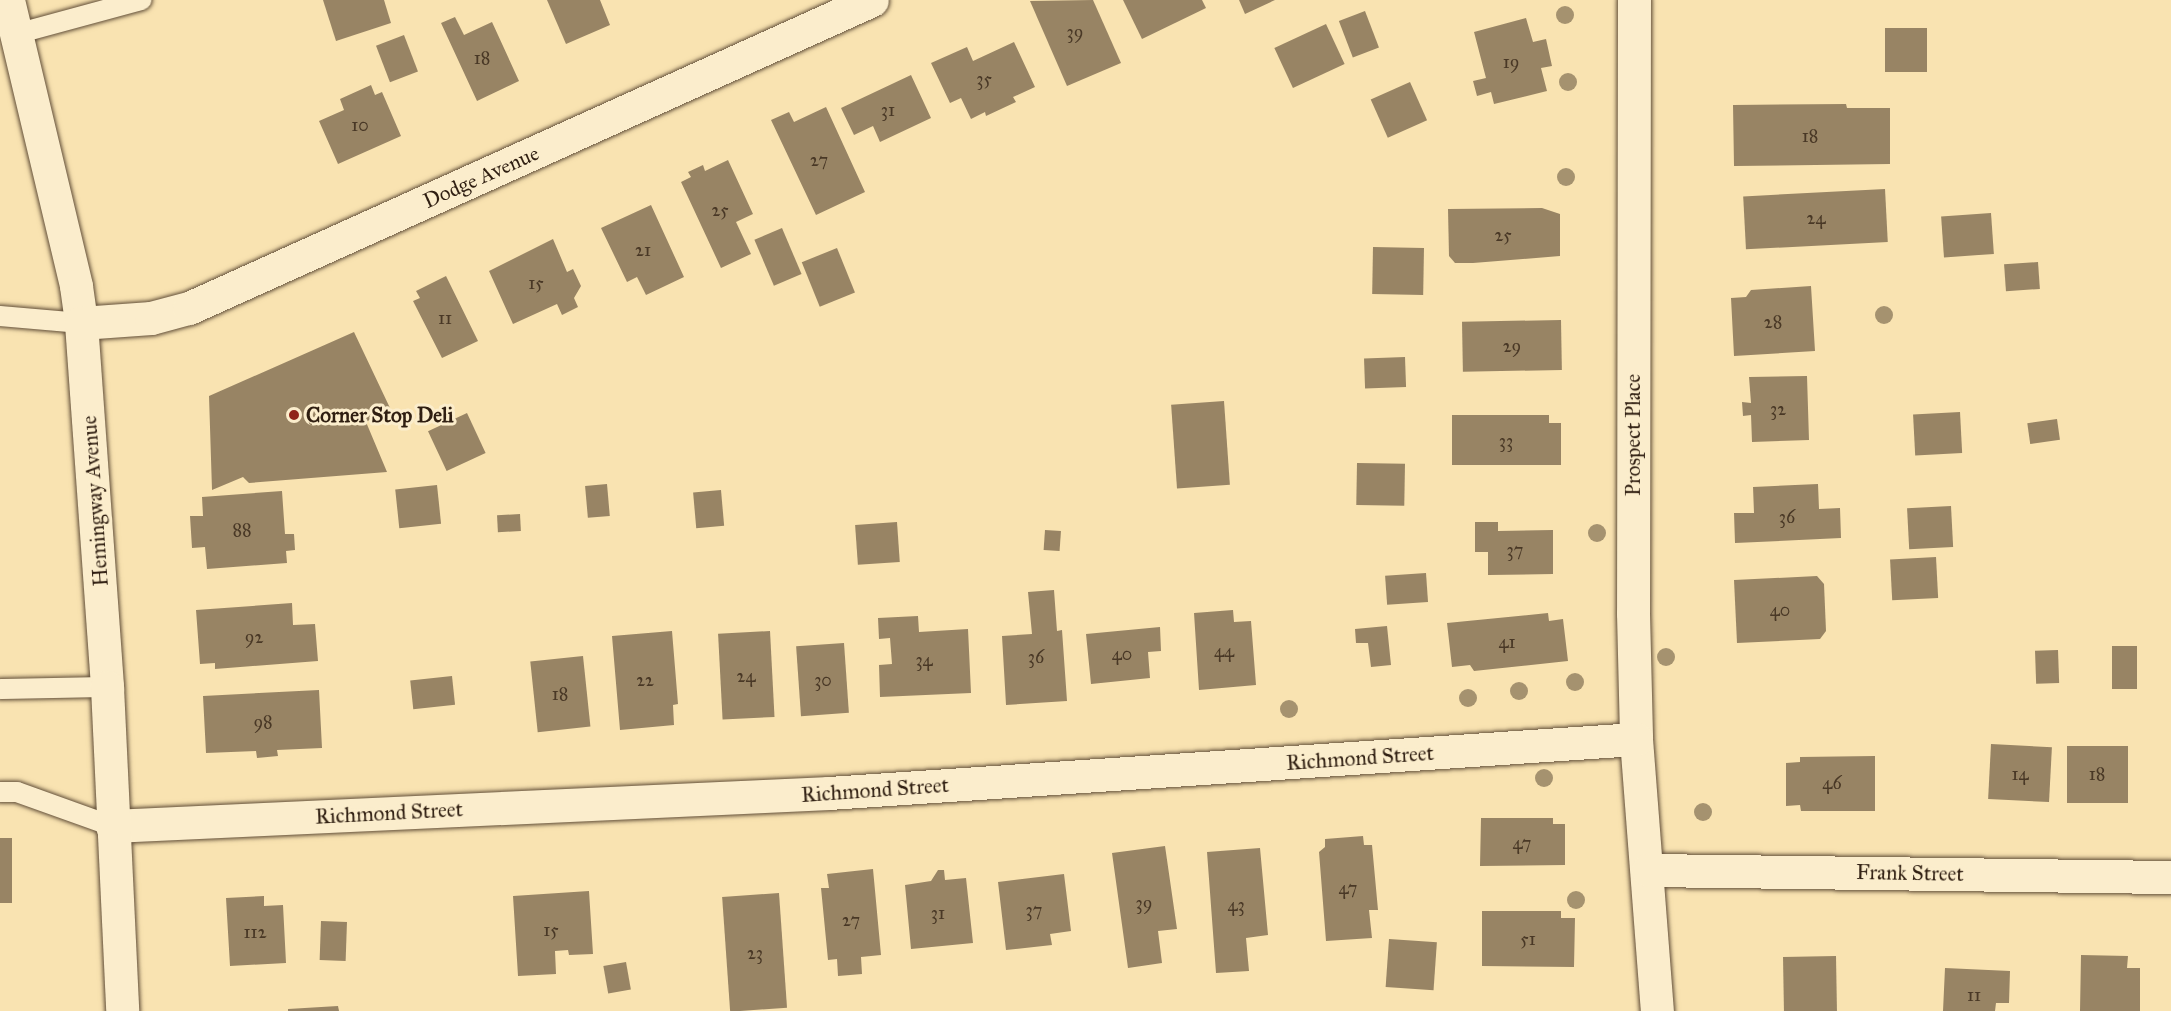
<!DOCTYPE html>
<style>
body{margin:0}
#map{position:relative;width:2171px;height:1011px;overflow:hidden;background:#f9e3b1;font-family:"IM FELL Great Primer",serif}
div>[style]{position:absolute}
.building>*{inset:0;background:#988464;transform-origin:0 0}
.roads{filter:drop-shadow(0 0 2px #624f39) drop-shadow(0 0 2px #624f39)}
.lane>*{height:20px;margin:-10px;padding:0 10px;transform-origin:10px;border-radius:10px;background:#fbedcc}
.street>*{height:33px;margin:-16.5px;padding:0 16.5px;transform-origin:16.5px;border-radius:16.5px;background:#fbedcc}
.secondary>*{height:33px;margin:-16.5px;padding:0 16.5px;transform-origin:16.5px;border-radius:16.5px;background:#fbedcc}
.trees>*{width:18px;height:18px;margin:-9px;border-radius:50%;background:#a5926f}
.dots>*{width:16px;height:16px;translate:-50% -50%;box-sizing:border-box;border:3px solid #fbedcc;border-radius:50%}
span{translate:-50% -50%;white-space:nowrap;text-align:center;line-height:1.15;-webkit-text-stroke:6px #fbedcc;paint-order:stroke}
.number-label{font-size:18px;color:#493826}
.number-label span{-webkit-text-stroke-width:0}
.street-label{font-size:21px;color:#2f1e11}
.poi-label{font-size:21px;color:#2f1e11;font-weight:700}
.left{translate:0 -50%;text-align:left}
</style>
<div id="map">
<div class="building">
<div style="clip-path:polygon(323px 0,384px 0,391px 23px,336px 41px)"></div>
<div style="clip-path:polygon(547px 0,600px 0,610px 25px,566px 44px)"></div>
<div style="clip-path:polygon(1093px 0,1121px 63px,1067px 86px,1030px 1px)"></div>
<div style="clip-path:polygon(1123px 0,1202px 0,1206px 8px,1142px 39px)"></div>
<div style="clip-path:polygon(1239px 0,1275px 0,1245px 14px)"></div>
<div style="left:1365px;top:11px;width:39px;height:28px;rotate:69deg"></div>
<div style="clip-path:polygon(455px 17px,464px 35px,492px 22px,519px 81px,477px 101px,441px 23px)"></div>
<div style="clip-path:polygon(1526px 18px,1533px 42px,1546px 39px,1552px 66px,1541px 68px,1547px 91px,1494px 104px,1491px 92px,1477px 96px,1473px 81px,1486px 78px,1474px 32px)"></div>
<div style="left:1326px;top:24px;width:44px;height:57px;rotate:65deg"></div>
<div style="left:1885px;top:28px;width:42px;height:44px"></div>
<div style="left:404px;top:35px;width:39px;height:30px;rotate:69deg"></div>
<div style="clip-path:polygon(1014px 42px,1035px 87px,1013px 97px,1016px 102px,986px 116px,985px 112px,971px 119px,961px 98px,950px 103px,931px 63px,967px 47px,973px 61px)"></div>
<div style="clip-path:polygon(911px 75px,931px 118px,880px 142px,873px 126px,854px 135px,841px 108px)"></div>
<div style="left:1410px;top:82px;width:42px;height:43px;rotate:66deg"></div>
<div style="clip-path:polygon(371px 85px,375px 95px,382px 92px,401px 136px,338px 164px,319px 121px,344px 110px,340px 99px)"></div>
<div style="clip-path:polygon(1846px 104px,1847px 108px,1890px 108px,1890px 164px,1734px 166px,1733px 105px)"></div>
<div style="clip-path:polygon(826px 107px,865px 192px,816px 215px,771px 120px,789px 112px,794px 122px)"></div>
<div style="clip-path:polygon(728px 160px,753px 214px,736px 222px,751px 254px,721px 268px,681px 182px,691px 177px,688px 172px,703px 165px,705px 171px)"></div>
<div style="left:1885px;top:189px;width:53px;height:142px;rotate:87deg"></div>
<div style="clip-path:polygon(651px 205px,684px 277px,646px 295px,637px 277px,627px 282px,601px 228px)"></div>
<div style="clip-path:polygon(1542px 208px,1560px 214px,1560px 256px,1473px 263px,1455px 263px,1449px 256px,1448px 209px)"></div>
<div style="left:1991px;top:213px;width:41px;height:50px;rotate:86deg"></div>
<div style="left:782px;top:228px;width:50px;height:30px;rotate:67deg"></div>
<div style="clip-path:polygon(553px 239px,567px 272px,573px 269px,581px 286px,574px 298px,578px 307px,562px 315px,557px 304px,513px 324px,489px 271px)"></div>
<div style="left:1373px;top:247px;width:51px;height:47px;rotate:1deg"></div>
<div style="left:837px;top:248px;width:48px;height:38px;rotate:68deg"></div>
<div style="left:2038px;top:262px;width:27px;height:34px;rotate:86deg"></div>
<div style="clip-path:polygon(446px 276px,478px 341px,442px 358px,413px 301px,420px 298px,416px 291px)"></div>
<div style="clip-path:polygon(1811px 286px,1815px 351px,1734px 356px,1731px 298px,1746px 297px,1751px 290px)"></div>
<div style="left:1561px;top:320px;width:50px;height:99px;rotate:89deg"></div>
<div style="clip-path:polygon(354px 332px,390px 408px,366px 422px,387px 472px,249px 483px,243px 477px,212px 490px,209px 396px)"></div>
<div style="left:1405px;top:357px;width:30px;height:41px;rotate:88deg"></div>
<div style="clip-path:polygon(1807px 376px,1809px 440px,1752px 442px,1751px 415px,1743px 416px,1742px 402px,1751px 403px,1749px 377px)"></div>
<div style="left:1224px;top:401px;width:84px;height:53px;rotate:86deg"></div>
<div style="left:1960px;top:412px;width:41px;height:47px;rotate:87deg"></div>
<div style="left:467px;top:413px;width:44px;height:43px;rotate:65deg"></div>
<div style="clip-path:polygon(1452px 415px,1549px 415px,1549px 423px,1561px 423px,1561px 465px,1452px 465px)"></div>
<div style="left:2057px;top:419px;width:21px;height:30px;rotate:82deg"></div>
<div style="left:1357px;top:463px;width:48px;height:42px;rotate:1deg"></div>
<div style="left:607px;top:484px;width:32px;height:22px;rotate:85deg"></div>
<div style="clip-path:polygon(1818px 484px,1819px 509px,1840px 508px,1841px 538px,1735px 543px,1734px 513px,1754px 513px,1753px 487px)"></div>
<div style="left:437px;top:485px;width:39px;height:42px;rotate:84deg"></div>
<div style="left:721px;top:490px;width:36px;height:28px;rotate:85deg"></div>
<div style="clip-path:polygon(282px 491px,285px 534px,294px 534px,295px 550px,286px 551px,287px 563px,207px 569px,205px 547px,192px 548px,190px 516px,203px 516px,202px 497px)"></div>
<div style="left:1951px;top:506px;width:41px;height:44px;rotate:87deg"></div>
<div style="left:520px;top:514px;width:17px;height:23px;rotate:87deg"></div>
<div style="left:897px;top:522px;width:40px;height:42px;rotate:86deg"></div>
<div style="clip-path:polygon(1475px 522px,1498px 522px,1498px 531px,1553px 530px,1553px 574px,1488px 575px,1488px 552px,1475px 552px)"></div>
<div style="left:1045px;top:530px;width:16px;height:20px;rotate:4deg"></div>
<div style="left:1936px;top:557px;width:41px;height:46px;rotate:87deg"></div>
<div style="left:1426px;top:573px;width:29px;height:41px;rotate:86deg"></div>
<div style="clip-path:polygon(1817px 576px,1824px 584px,1826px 631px,1820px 639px,1737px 643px,1734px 580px)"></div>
<div style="clip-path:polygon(1054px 590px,1057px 631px,1062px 630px,1067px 701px,1006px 705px,1002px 636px,1032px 634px,1028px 592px)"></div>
<div style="clip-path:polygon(292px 603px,293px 625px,315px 624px,318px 661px,215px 669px,215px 663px,200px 664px,196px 610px)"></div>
<div style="clip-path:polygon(1233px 610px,1234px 622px,1251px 621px,1256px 685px,1199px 690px,1194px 613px)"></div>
<div style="clip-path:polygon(1548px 613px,1549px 621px,1563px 619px,1568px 661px,1474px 671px,1470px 665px,1452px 667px,1447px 623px)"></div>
<div style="clip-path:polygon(918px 616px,919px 632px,968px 629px,971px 693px,880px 697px,879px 665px,892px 664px,890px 638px,879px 639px,878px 618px)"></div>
<div style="clip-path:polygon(1387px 626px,1391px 665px,1371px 667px,1368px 643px,1356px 643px,1355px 629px)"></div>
<div style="clip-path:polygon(1160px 627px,1161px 651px,1148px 652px,1150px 678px,1091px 684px,1086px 634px)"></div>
<div style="clip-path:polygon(672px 631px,678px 704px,673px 705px,674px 725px,620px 730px,612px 636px)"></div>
<div style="left:770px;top:631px;width:86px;height:52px;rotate:87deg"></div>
<div style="left:844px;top:643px;width:70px;height:48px;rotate:86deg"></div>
<div style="left:2112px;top:646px;width:25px;height:43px"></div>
<div style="left:2058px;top:650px;width:33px;height:23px;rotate:88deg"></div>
<div style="left:583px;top:656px;width:71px;height:53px;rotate:84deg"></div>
<div style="left:452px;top:676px;width:29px;height:42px;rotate:84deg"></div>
<div style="clip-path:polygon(319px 690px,322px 748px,277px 750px,278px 756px,257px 758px,256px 751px,206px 753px,203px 696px)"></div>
<div style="left:1991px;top:744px;width:61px;height:55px;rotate:3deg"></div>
<div style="left:2067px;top:746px;width:61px;height:57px"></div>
<div style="clip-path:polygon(1875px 756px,1875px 811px,1801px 811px,1800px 805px,1786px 806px,1786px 763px,1800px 762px,1800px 757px)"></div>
<div style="clip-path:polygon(1481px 818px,1553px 818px,1553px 824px,1565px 824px,1565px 865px,1480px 866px)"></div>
<div style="clip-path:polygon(1363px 836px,1364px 845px,1372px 845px,1378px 910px,1369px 910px,1372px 938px,1326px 941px,1319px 852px,1325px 847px,1325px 839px)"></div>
<div style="left:0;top:838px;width:12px;height:65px"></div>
<div style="clip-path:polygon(1165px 846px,1177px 929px,1158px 931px,1162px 963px,1128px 968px,1112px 853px)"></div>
<div style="clip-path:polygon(1260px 848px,1268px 935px,1246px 938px,1249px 971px,1216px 973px,1207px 852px)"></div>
<div style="clip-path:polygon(873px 869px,881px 955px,861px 957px,862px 974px,838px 976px,837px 959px,828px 960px,821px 888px,829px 888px,827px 874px)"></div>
<div style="clip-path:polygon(938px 870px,944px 870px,945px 880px,966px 878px,973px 943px,911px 949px,905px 885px,931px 881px)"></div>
<div style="clip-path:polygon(1064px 874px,1071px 931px,1050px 934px,1052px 945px,1006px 950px,998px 882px)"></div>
<div style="clip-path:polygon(589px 891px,593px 954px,569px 955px,568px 950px,555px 951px,556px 974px,518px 976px,513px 896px)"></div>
<div style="left:779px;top:893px;width:115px;height:57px;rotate:86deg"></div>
<div style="clip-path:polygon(264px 896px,264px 906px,283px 905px,286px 963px,230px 966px,226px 898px)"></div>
<div style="clip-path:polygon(1482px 911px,1561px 911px,1561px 918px,1575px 918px,1574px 967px,1482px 966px)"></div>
<div style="left:321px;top:921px;width:26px;height:39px;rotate:2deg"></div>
<div style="left:1389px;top:939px;width:48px;height:48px;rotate:4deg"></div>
<div style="clip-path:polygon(2081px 955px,2128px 956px,2127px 968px,2140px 968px,2140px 1011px,2080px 1011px)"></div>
<div style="left:1836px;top:956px;width:55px;height:53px;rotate:89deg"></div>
<div style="left:626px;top:962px;width:28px;height:23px;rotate:80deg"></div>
<div style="clip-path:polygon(1945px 968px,2010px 971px,2009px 1003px,1996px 1003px,1995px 1011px,1943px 1011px)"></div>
<div style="clip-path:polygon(338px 1006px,339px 1011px,288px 1011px,288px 1009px)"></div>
</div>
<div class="roads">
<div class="lane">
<div style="left:16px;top:34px;width:130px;rotate:-15.2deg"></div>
<div style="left:0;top:316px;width:81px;rotate:4.9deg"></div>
<div style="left:0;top:689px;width:107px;rotate:-1.1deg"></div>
<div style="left:0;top:792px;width:17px"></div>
<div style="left:17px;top:792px;width:101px;rotate:19.7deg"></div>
</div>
<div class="street">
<div style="left:1634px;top:0;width:613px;rotate:90.09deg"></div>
<div style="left:1633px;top:613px;width:126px;rotate:88.6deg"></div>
<div style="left:1636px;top:739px;width:273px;rotate:85.6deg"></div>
<div style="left:112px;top:826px;width:718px;rotate:-2.64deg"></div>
<div style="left:829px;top:793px;width:809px;rotate:-3.83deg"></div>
<div style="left:1648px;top:870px;width:523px;rotate:0.77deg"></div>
</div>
<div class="secondary">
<div style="left:8px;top:0;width:294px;rotate:76.6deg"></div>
<div style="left:76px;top:286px;width:37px;rotate:82deg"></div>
<div style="left:81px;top:323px;width:365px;rotate:85.9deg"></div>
<div style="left:107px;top:687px;width:324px;rotate:87.3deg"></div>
<div style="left:81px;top:323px;width:70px;rotate:-4.1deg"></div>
<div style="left:151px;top:318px;width:39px;rotate:-15deg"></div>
<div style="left:189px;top:308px;width:749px;rotate:-24.27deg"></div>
</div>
</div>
<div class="trees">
<div style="left:1565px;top:15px"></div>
<div style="left:1568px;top:82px"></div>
<div style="left:1566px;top:177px"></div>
<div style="left:1884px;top:315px"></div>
<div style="left:1597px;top:533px"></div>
<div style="left:1666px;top:657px"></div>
<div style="left:1575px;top:682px"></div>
<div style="left:1519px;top:691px"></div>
<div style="left:1468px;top:698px"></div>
<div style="left:1289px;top:709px"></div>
<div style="left:1544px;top:778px"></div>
<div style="left:1703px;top:812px"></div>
<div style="left:1576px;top:900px"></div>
</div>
<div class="dots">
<div style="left:294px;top:415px;background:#8f2418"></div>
</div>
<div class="number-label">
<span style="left:1075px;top:32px">39</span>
<span style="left:482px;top:58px">18</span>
<span style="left:1511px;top:62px">19</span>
<span style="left:984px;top:79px">35</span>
<span style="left:888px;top:110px">31</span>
<span style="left:360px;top:125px">10</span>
<span style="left:1810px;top:136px">18</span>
<span style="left:819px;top:160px">27</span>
<span style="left:720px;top:210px">25</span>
<span style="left:1816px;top:218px">24</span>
<span style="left:1503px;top:235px">25</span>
<span style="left:643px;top:250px">21</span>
<span style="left:536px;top:283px">15</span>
<span style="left:445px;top:318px">11</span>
<span style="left:1773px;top:322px">28</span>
<span style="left:1512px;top:346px">29</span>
<span style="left:1778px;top:409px">32</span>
<span style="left:1506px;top:441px">33</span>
<span style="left:1787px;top:517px">36</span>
<span style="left:242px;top:530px">88</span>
<span style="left:1515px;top:550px">37</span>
<span style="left:1780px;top:610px">40</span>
<span style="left:254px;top:637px">92</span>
<span style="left:1507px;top:642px">41</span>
<span style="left:1224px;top:651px">44</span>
<span style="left:1122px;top:654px">40</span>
<span style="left:1036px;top:657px">36</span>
<span style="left:924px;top:660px">34</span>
<span style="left:746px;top:676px">24</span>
<span style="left:645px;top:680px">22</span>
<span style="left:823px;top:680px">30</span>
<span style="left:560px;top:694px">18</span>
<span style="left:263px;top:722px">98</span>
<span style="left:2020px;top:774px">14</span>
<span style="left:2097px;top:774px">18</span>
<span style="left:1832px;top:783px">46</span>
<span style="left:1522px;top:843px">47</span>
<span style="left:1348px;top:888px">47</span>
<span style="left:1144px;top:903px">39</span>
<span style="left:1236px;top:905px">43</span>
<span style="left:1034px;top:910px">37</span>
<span style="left:938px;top:913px">31</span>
<span style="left:851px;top:920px">27</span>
<span style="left:551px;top:930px">15</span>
<span style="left:255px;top:932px">112</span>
<span style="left:1528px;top:939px">51</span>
<span style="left:755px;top:953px">23</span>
<span style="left:1974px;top:995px">11</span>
</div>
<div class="street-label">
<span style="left:481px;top:177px;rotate:-24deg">Dodge Avenue</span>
<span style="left:1633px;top:435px;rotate:-90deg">Prospect Place</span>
<span style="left:95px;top:501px;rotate:-94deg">Hemingway Avenue</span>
<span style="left:1360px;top:758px;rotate:-4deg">Richmond Street</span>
<span style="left:875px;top:790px;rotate:-4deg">Richmond Street</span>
<span style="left:389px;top:813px;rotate:-3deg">Richmond Street</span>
<span style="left:1910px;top:873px;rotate:1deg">Frank Street</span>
</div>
<div class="poi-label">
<span class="left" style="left:306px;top:415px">Corner Stop Deli</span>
</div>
</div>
